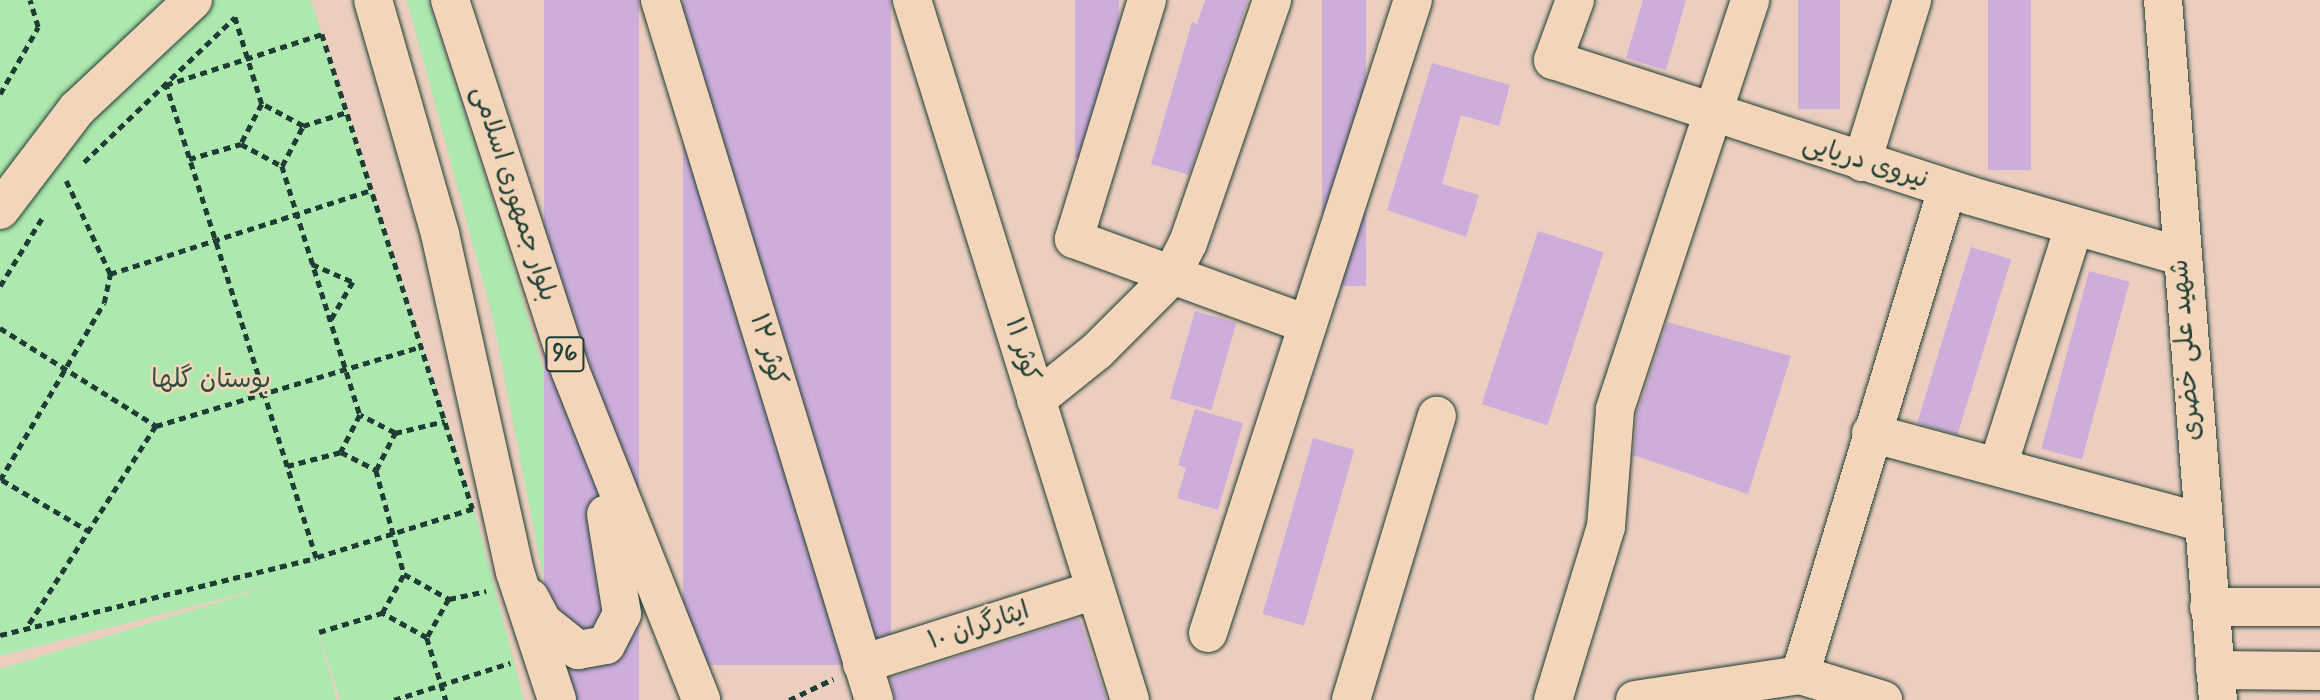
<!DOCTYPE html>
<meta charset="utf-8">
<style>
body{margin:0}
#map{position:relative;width:2320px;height:700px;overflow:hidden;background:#ebcec0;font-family:Mynerve,"Playpen Sans Arabic",sans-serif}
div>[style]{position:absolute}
.green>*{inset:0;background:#ade8ae}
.building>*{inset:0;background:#cdaeda;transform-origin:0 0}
.path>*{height:4.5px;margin-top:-2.25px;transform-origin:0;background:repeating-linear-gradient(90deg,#1f3d34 0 7px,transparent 0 12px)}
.roads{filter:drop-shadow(0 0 2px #1f3d34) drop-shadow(0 0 2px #1f3d34)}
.minor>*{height:38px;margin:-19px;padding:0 19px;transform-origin:19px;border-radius:19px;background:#f3d6b9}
.major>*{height:38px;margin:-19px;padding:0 19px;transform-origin:19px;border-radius:19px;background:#f3d6b9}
span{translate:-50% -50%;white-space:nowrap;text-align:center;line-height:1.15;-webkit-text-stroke:5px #f3d6b9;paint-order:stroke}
.shield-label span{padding:2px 5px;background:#f3d6b9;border:2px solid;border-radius:5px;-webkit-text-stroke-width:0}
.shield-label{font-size:24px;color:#1f3d34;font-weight:700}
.street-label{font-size:26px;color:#1f3d34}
.park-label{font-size:26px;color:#2d4e40}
</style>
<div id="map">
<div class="green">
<div style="clip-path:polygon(0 0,311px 0,469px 490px,524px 700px,340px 700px,315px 621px,337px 700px,0 700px,0 669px,274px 585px,0 656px)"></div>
<div style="clip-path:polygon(407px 0,428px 0,508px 248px,604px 582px,591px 617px,565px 620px,546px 592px,493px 319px)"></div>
</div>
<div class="building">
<div style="left:544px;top:0;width:95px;height:731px"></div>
<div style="left:683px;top:0;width:208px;height:665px"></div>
<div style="left:1075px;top:0;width:44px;height:158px"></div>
<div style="clip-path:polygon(1205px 0,1248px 0,1189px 175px,1151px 164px,1192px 22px,1197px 24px)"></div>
<div style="left:1322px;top:0;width:44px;height:286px"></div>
<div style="clip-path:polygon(1643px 0,1686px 0,1666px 70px,1626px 58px)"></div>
<div style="left:1798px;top:0;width:42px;height:109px"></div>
<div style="left:1988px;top:0;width:43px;height:170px"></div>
<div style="clip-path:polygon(1432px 63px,1510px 85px,1499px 126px,1461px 115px,1442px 184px,1479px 195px,1466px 237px,1387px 210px)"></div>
<div style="left:1538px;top:231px;width:69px;height:182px;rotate:18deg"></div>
<div style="left:1971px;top:247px;width:42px;height:184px;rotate:17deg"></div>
<div style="left:2089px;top:271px;width:42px;height:184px;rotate:15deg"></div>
<div style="left:1195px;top:311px;width:43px;height:91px;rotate:16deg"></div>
<div style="clip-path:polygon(1667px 322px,1791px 356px,1748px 494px,1633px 455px,1637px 413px)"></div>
<div style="clip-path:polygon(1195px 409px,1243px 423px,1218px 510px,1177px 498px,1186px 468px,1178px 465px)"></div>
<div style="left:1313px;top:438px;width:43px;height:183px;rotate:16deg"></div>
<div style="clip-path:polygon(1079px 618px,1107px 700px,895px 700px,890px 678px)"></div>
</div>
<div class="path">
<div style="left:322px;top:34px;width:498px;rotate:72.4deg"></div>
<div style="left:473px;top:509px;width:164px;rotate:162.7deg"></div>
<div style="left:316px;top:558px;width:496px;rotate:-107.6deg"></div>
<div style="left:166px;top:85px;width:164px;rotate:-18.1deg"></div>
<div style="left:0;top:94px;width:77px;rotate:-60.4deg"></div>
<div style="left:38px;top:27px;width:28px;rotate:-107deg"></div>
<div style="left:303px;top:126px;width:46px;rotate:-17.7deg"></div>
<div style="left:189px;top:159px;width:54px;rotate:-16.1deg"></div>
<div style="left:84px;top:162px;width:209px;rotate:-43.8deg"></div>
<div style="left:235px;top:17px;width:91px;rotate:72.8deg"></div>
<div style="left:282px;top:166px;width:45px;rotate:-62.3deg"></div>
<div style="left:303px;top:126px;width:47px;rotate:-151.8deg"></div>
<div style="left:262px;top:104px;width:45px;rotate:117.7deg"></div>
<div style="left:241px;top:144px;width:47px;rotate:28.2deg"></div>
<div style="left:282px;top:166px;width:261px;rotate:72.6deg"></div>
<div style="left:312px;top:264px;width:45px;rotate:23.7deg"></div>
<div style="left:353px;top:282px;width:44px;rotate:120.1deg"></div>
<div style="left:110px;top:274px;width:275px;rotate:-17.8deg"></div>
<div style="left:0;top:286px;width:80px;rotate:-58.3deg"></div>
<div style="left:0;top:328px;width:184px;rotate:32.1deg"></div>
<div style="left:156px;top:426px;width:240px;rotate:122.6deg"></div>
<div style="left:156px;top:426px;width:278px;rotate:-16.7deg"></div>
<div style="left:395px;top:433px;width:51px;rotate:-13.5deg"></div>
<div style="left:287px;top:466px;width:56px;rotate:-14.5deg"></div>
<div style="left:341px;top:452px;width:39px;rotate:27deg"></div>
<div style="left:376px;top:470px;width:42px;rotate:-62.8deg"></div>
<div style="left:395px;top:433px;width:39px;rotate:-153deg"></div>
<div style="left:360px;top:415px;width:42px;rotate:117.2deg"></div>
<div style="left:376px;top:470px;width:108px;rotate:74.9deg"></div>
<div style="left:0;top:480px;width:205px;rotate:-59.6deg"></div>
<div style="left:104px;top:303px;width:30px;rotate:-78deg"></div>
<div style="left:110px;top:274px;width:103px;rotate:-115.3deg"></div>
<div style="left:2px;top:480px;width:101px;rotate:30.4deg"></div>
<div style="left:449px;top:599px;width:38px;rotate:-12deg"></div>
<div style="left:319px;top:632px;width:66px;rotate:-16.8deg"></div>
<div style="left:382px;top:613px;width:45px;rotate:-60.6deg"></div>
<div style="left:404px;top:574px;width:51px;rotate:29.1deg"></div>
<div style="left:449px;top:599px;width:45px;rotate:119.4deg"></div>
<div style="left:427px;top:638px;width:51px;rotate:-150.9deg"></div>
<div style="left:0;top:635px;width:325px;rotate:-13.7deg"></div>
<div style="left:427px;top:638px;width:65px;rotate:73deg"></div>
<div style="left:394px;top:700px;width:122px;rotate:-17.7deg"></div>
<div style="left:789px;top:700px;width:49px;rotate:-25.5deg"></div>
</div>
<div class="roads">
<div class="minor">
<div style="left:660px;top:0;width:732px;rotate:73deg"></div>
<div style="left:912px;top:0;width:733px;rotate:72.7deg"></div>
<div style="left:1147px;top:0;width:250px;rotate:107deg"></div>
<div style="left:1074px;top:239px;width:247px;rotate:20.1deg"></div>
<div style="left:1575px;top:0;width:64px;rotate:110.1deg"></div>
<div style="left:1553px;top:60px;width:440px;rotate:18deg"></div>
<div style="left:1971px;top:196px;width:217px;rotate:16deg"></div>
<div style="left:2163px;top:0;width:702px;rotate:85.51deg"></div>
<div style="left:1862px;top:162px;width:170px;rotate:-72.8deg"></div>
<div style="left:0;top:210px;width:127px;rotate:-52.7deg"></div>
<div style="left:77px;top:109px;width:159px;rotate:-43.2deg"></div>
<div style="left:1036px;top:400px;width:78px;rotate:-38.8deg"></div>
<div style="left:1097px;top:351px;width:103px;rotate:-45deg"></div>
<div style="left:1170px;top:278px;width:39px;rotate:-63deg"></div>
<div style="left:1188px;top:243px;width:257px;rotate:-70.9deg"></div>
<div style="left:1871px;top:433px;width:341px;rotate:15.1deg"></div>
<div style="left:1998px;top:466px;width:251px;rotate:-72.4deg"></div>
<div style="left:1208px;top:633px;width:665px;rotate:-72.06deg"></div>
<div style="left:862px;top:664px;width:244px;rotate:-17.6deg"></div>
<div style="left:1800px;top:675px;width:508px;rotate:-73.17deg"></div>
<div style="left:1351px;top:700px;width:297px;rotate:-73.2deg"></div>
<div style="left:1553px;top:700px;width:181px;rotate:-73deg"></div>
<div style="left:1606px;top:527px;width:118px;rotate:-85.6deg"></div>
<div style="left:1615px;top:409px;width:431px;rotate:-71.7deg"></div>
<div style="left:1635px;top:700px;width:167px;rotate:-8.6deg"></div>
<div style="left:1800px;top:675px;width:87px;rotate:16.8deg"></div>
</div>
<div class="major">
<div style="left:373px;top:0;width:243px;rotate:74deg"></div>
<div style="left:440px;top:234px;width:346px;rotate:77.5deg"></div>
<div style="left:515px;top:572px;width:135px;rotate:71.8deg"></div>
<div style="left:450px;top:0;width:389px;rotate:72deg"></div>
<div style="left:570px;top:370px;width:355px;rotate:68.3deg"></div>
<div style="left:530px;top:598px;width:27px;rotate:62deg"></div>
<div style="left:543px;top:622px;width:45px;rotate:38.7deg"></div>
<div style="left:578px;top:650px;width:28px;rotate:-10deg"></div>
<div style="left:606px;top:645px;width:35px;rotate:-63deg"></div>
<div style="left:622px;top:614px;width:101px;rotate:-99.1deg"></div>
<div style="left:2209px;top:607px;width:111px"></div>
<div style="left:2215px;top:670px;width:105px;rotate:0.5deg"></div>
</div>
</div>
<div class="shield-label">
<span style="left:565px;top:354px">96</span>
</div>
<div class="street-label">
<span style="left:1865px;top:163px;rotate:17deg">نیروی دریایی</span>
<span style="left:513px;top:194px;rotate:72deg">بلوار جمهوری اسلامی</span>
<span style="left:767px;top:350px;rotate:73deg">کوثر ۱۲</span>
<span style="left:1021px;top:350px;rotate:73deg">کوثر ۱۱</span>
<span style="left:2187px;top:350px;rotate:-94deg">شهید علی خضری</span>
<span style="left:979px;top:627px;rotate:-18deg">ایثارگران ۱۰</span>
</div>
<div class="park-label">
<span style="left:211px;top:381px">بوستان گلها</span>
</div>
</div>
